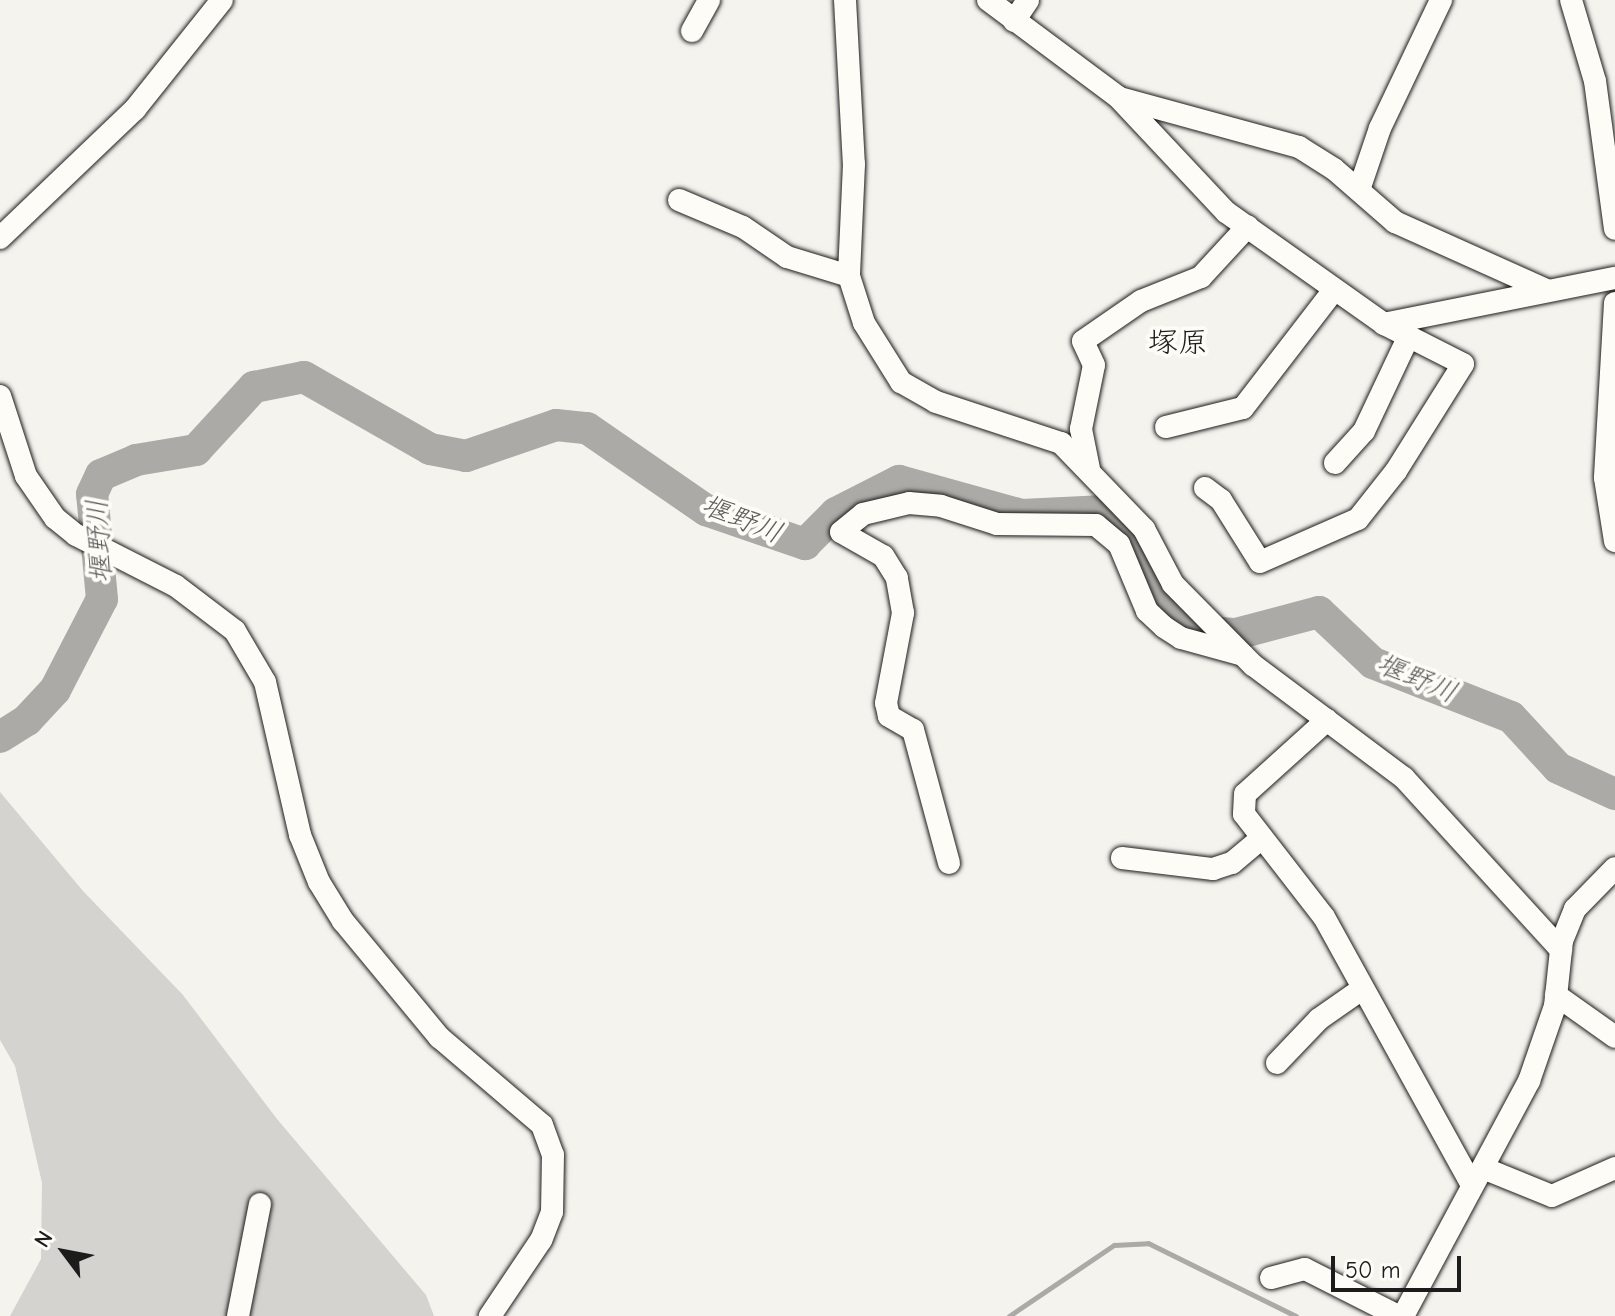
<!DOCTYPE html>
<meta charset="utf-8">
<style>
body{margin:0}
#map{position:relative;width:1615px;height:1316px;overflow:hidden;background:#f4f3ee;font-family:"Comic Neue","Klee One",sans-serif}
div>[style]{position:absolute}
.green>*{inset:0;background:#d4d3cf}
.stream>*{height:5px;margin:-2.5px;padding:0 2.5px;transform-origin:2.5px;border-radius:2.5px;background:#abaaa6}
.river>*{height:32px;margin:-16px;padding:0 16px;transform-origin:16px;border-radius:16px;background:#abaaa6}
.roads{filter:drop-shadow(0 0 2px #1c1c1c) drop-shadow(0 0 2px #1c1c1c)}
.minor>*{height:22px;margin:-11px;padding:0 11px;transform-origin:11px;border-radius:11px;background:#fdfcf7}
span{translate:-50% -50%;white-space:nowrap;text-align:center;line-height:1.15;-webkit-text-stroke:8px #fdfcf7;paint-order:stroke}
.water-label{font-size:28px;color:#5c5c5a;font-style:italic}
.quarter-label{font-size:30px;color:#1c1c1c}
.north{position:absolute;left:24px;top:1212px;width:80px;height:80px;-webkit-text-stroke:6px #fdfcf7;paint-order:stroke;rotate:302deg;font-size:22px;font-weight:700;line-height:32px;text-align:center;color:#1c1c1c}
.north::after{content:'';display:block;margin:auto;width:28px;height:36px;background:#1c1c1c;clip-path:polygon(50% 0,100% 100%,50% 72%,0 100%)}
.scale{position:absolute;left:1331px;top:1256px;width:130px;height:36px;box-sizing:border-box;border:4px solid #1c1c1c;border-top:0;padding-left:10px;font-size:24px;line-height:28px;white-space:nowrap;color:#1c1c1c;-webkit-text-stroke:6px #fdfcf7;paint-order:stroke}
</style>
<div id="map">
<div class="green">
<div style="clip-path:polygon(0 792px,83px 891px,183px 995px,277px 1119px,426px 1295px,434px 1316px,10px 1316px,41px 1259px,42px 1183px,15px 1066px,0 1040px)"></div>
</div>
<div class="stream">
<div style="left:1009px;top:1316px;width:127px;rotate:-34.1deg"></div>
<div style="left:1114px;top:1245px;width:34px;rotate:-3deg"></div>
<div style="left:1148px;top:1243px;width:165px;rotate:26.3deg"></div>
</div>
<div class="river">
<div style="left:0;top:737px;width:32px;rotate:-32deg"></div>
<div style="left:27px;top:720px;width:41px;rotate:-47deg"></div>
<div style="left:55px;top:690px;width:102px;rotate:-62.7deg"></div>
<div style="left:102px;top:599px;width:105px;rotate:-95.4deg"></div>
<div style="left:92px;top:494px;width:21px;rotate:-65deg"></div>
<div style="left:101px;top:475px;width:38px;rotate:-23deg"></div>
<div style="left:136px;top:460px;width:61px;rotate:-9.5deg"></div>
<div style="left:196px;top:450px;width:86px;rotate:-47.4deg"></div>
<div style="left:254px;top:387px;width:51px;rotate:-11.3deg"></div>
<div style="left:304px;top:377px;width:145px;rotate:29.7deg"></div>
<div style="left:430px;top:449px;width:37px;rotate:11deg"></div>
<div style="left:466px;top:456px;width:95px;rotate:-19deg"></div>
<div style="left:556px;top:425px;width:31px;rotate:6deg"></div>
<div style="left:587px;top:428px;width:145px;rotate:34.6deg"></div>
<div style="left:706px;top:510px;width:105px;rotate:19deg"></div>
<div style="left:805px;top:544px;width:44px;rotate:-45deg"></div>
<div style="left:836px;top:513px;width:71px;rotate:-26.9deg"></div>
<div style="left:899px;top:481px;width:128px;rotate:15.5deg"></div>
<div style="left:1022px;top:515px;width:83px;rotate:-2.8deg"></div>
<div style="left:1105px;top:511px;width:26px;rotate:40deg"></div>
<div style="left:1125px;top:528px;width:90px;rotate:63.7deg"></div>
<div style="left:1165px;top:609px;width:40px;rotate:34deg"></div>
<div style="left:1198px;top:631px;width:38px;rotate:5deg"></div>
<div style="left:1236px;top:634px;width:86px;rotate:-14.8deg"></div>
<div style="left:1319px;top:612px;width:74px;rotate:43.4deg"></div>
<div style="left:1373px;top:663px;width:148px;rotate:21.4deg"></div>
<div style="left:1511px;top:717px;width:69px;rotate:47.3deg"></div>
<div style="left:1558px;top:768px;width:63px;rotate:24.5deg"></div>
</div>
<div class="roads">
<div class="minor">
<div style="left:845px;top:0;width:164px;rotate:86.9deg"></div>
<div style="left:854px;top:164px;width:112px;rotate:92.6deg"></div>
<div style="left:849px;top:276px;width:49px;rotate:72.3deg"></div>
<div style="left:864px;top:323px;width:70px;rotate:57.9deg"></div>
<div style="left:901px;top:382px;width:40px;rotate:29.7deg"></div>
<div style="left:936px;top:402px;width:132px;rotate:18.2deg"></div>
<div style="left:1061px;top:443px;width:120px;rotate:46deg"></div>
<div style="left:1144px;top:529px;width:62px;rotate:62.2deg"></div>
<div style="left:1173px;top:584px;width:114px;rotate:45.4deg"></div>
<div style="left:1253px;top:665px;width:189px;rotate:36.8deg"></div>
<div style="left:1404px;top:778px;width:233px;rotate:47.6deg"></div>
<div style="left:988px;top:0;width:162px;rotate:36.7deg"></div>
<div style="left:1118px;top:97px;width:158px;rotate:46.8deg"></div>
<div style="left:1226px;top:212px;width:194px;rotate:35.3deg"></div>
<div style="left:1384px;top:324px;width:236px;rotate:-11.3deg"></div>
<div style="left:1571px;top:0;width:84px;rotate:73.5deg"></div>
<div style="left:1595px;top:81px;width:149px;rotate:82.3deg"></div>
<div style="left:1014px;top:21px;width:25px;rotate:-56deg"></div>
<div style="left:692px;top:31px;width:35px;rotate:-61deg"></div>
<div style="left:1120px;top:98px;width:186px;rotate:15.3deg"></div>
<div style="left:1299px;top:147px;width:41px;rotate:32.2deg"></div>
<div style="left:1334px;top:169px;width:81px;rotate:41deg"></div>
<div style="left:1395px;top:222px;width:166px;rotate:24.2deg"></div>
<div style="left:1359px;top:190px;width:65px;rotate:-71.3deg"></div>
<div style="left:1380px;top:128px;width:142px;rotate:-64.5deg"></div>
<div style="left:679px;top:200px;width:69px;rotate:22.9deg"></div>
<div style="left:743px;top:227px;width:53px;rotate:34.3deg"></div>
<div style="left:787px;top:257px;width:65px;rotate:17deg"></div>
<div style="left:0;top:238px;width:187px;rotate:-43.7deg"></div>
<div style="left:135px;top:109px;width:139px;rotate:-51.4deg"></div>
<div style="left:1615px;top:303px;width:175px;rotate:93.3deg"></div>
<div style="left:1605px;top:478px;width:64px;rotate:81deg"></div>
<div style="left:0;top:396px;width:84px;rotate:72deg"></div>
<div style="left:26px;top:476px;width:51px;rotate:55.4deg"></div>
<div style="left:55px;top:518px;width:27px;rotate:39deg"></div>
<div style="left:76px;top:535px;width:112px;rotate:27deg"></div>
<div style="left:176px;top:586px;width:74px;rotate:37.3deg"></div>
<div style="left:235px;top:631px;width:59px;rotate:59.5deg"></div>
<div style="left:265px;top:682px;width:157px;rotate:77.1deg"></div>
<div style="left:300px;top:835px;width:51px;rotate:68deg"></div>
<div style="left:319px;top:882px;width:46px;rotate:58.4deg"></div>
<div style="left:343px;top:921px;width:151px;rotate:50.4deg"></div>
<div style="left:439px;top:1037px;width:135px;rotate:40.5deg"></div>
<div style="left:542px;top:1125px;width:32px;rotate:70deg"></div>
<div style="left:553px;top:1155px;width:57px;rotate:91deg"></div>
<div style="left:552px;top:1212px;width:30px;rotate:111deg"></div>
<div style="left:541px;top:1240px;width:92px;rotate:123.9deg"></div>
<div style="left:1166px;top:427px;width:79px;rotate:-13.9deg"></div>
<div style="left:1243px;top:408px;width:149px;rotate:-52.4deg"></div>
<div style="left:1335px;top:463px;width:43px;rotate:-47.8deg"></div>
<div style="left:1364px;top:431px;width:105px;rotate:-64.7deg"></div>
<div style="left:1089px;top:469px;width:41px;rotate:-101.3deg"></div>
<div style="left:1081px;top:429px;width:65px;rotate:-78.5deg"></div>
<div style="left:1094px;top:365px;width:26px;rotate:-115deg"></div>
<div style="left:1083px;top:341px;width:70px;rotate:-34.6deg"></div>
<div style="left:1141px;top:301px;width:65px;rotate:-21.8deg"></div>
<div style="left:1201px;top:277px;width:69px;rotate:-47.3deg"></div>
<div style="left:1205px;top:488px;width:20px;rotate:37deg"></div>
<div style="left:1221px;top:500px;width:73px;rotate:57.8deg"></div>
<div style="left:1260px;top:562px;width:107px;rotate:-23.7deg"></div>
<div style="left:1358px;top:519px;width:61px;rotate:-51.6deg"></div>
<div style="left:1396px;top:471px;width:126px;rotate:-57.9deg"></div>
<div style="left:1463px;top:364px;width:89px;rotate:-153.1deg"></div>
<div style="left:1327px;top:720px;width:110px;rotate:137.9deg"></div>
<div style="left:1245px;top:794px;width:20px;rotate:93deg"></div>
<div style="left:1244px;top:814px;width:130px;rotate:52.2deg"></div>
<div style="left:1324px;top:917px;width:306px;rotate:61.1deg"></div>
<div style="left:1122px;top:858px;width:92px;rotate:6.9deg"></div>
<div style="left:1213px;top:869px;width:20px;rotate:-18deg"></div>
<div style="left:1232px;top:863px;width:39px;rotate:-40deg"></div>
<div style="left:949px;top:863px;width:138px;rotate:-105.1deg"></div>
<div style="left:913px;top:730px;width:28px;rotate:-150deg"></div>
<div style="left:889px;top:716px;width:13px;rotate:-103deg"></div>
<div style="left:886px;top:703px;width:92px;rotate:-79.3deg"></div>
<div style="left:903px;top:613px;width:36px;rotate:-100deg"></div>
<div style="left:897px;top:578px;width:26px;rotate:-122deg"></div>
<div style="left:883px;top:556px;width:48px;rotate:-150.3deg"></div>
<div style="left:841px;top:532px;width:28px;rotate:-39deg"></div>
<div style="left:863px;top:514px;width:47px;rotate:-13.4deg"></div>
<div style="left:909px;top:503px;width:32px;rotate:5deg"></div>
<div style="left:941px;top:506px;width:59px;rotate:17.8deg"></div>
<div style="left:997px;top:524px;width:99px;rotate:0.6deg"></div>
<div style="left:1096px;top:525px;width:30px;rotate:40deg"></div>
<div style="left:1119px;top:544px;width:73px;rotate:67.3deg"></div>
<div style="left:1147px;top:611px;width:23px;rotate:43deg"></div>
<div style="left:1164px;top:627px;width:20px;rotate:33deg"></div>
<div style="left:1181px;top:638px;width:64px;rotate:15.3deg"></div>
<div style="left:1556px;top:995px;width:72px;rotate:35.4deg"></div>
<div style="left:1277px;top:1063px;width:61px;rotate:-46.3deg"></div>
<div style="left:1319px;top:1019px;width:52px;rotate:-34.9deg"></div>
<div style="left:1483px;top:1168px;width:74px;rotate:22.1deg"></div>
<div style="left:1552px;top:1196px;width:69px;rotate:-24deg"></div>
<div style="left:1271px;top:1278px;width:35px;rotate:-15deg"></div>
<div style="left:1305px;top:1269px;width:104px;rotate:26.8deg"></div>
<div style="left:238px;top:1316px;width:114px;rotate:-78.9deg"></div>
<div style="left:1403px;top:1316px;width:267px;rotate:-61.8deg"></div>
<div style="left:1529px;top:1081px;width:79px;rotate:-70.9deg"></div>
<div style="left:1555px;top:1006px;width:65px;rotate:-83.9deg"></div>
<div style="left:1562px;top:941px;width:35px;rotate:-68deg"></div>
<div style="left:1575px;top:909px;width:57px;rotate:-45.7deg"></div>
</div>
</div>
<div class="water-label">
<span style="left:742px;top:519px;rotate:22deg">堰野川</span>
<span style="left:99px;top:541px;rotate:-93deg">堰野川</span>
<span style="left:1417px;top:678px;rotate:23deg">堰野川</span>
</div>
<div class="quarter-label">
<span style="left:1178px;top:343px">塚原</span>
</div>
<div class="north">N</div>
<div class="scale">50 m</div>
</div>
